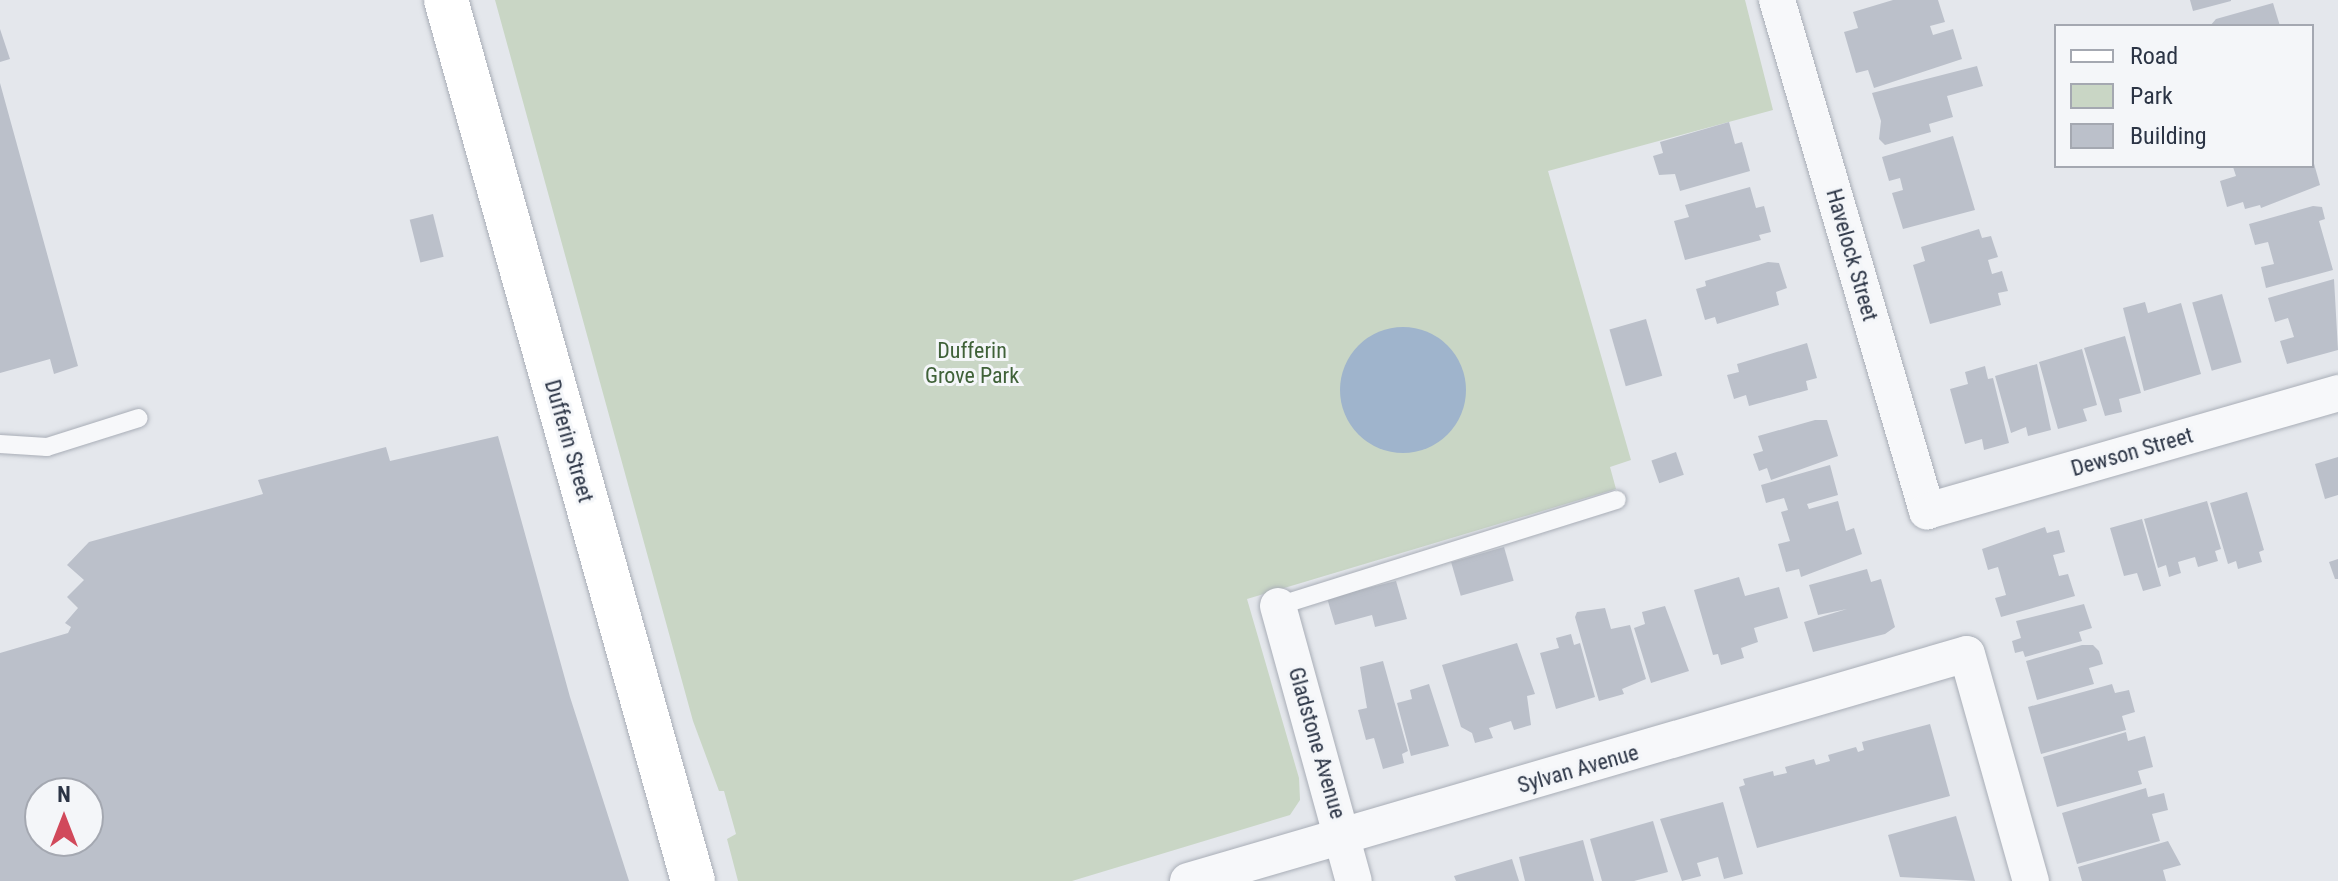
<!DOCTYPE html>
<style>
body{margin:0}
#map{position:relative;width:2338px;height:881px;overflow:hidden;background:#e4e7ec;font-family:"Roboto Condensed",sans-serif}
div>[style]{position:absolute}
.green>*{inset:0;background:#c9d6c5}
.water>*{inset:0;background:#9fb4cc}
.round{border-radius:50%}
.building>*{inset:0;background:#bbc0ca;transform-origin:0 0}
.roads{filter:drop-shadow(0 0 2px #a9aeb7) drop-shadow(0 0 2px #a9aeb7)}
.service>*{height:18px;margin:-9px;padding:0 9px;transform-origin:9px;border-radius:9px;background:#f7f8fa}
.minor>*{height:36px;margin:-18px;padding:0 18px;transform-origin:18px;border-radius:18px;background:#f7f8fa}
.secondary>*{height:44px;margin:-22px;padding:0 22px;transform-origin:22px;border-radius:22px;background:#fff}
span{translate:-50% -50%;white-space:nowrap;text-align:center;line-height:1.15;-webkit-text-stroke:6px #f4f6f9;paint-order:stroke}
.street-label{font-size:22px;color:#2b3445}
.park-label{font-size:22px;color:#3f6138}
.legend{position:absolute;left:2054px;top:24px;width:260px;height:144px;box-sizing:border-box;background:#f4f6f9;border:2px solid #a4a8b1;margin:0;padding:10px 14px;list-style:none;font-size:24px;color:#2b3445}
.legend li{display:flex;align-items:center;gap:16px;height:40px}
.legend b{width:40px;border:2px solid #a4a8b1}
.north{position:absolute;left:24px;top:777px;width:80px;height:80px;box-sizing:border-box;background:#f4f6f9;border:2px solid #a4a8b1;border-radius:50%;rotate:0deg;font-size:22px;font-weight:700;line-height:32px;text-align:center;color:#2b3445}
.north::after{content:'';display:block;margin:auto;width:28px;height:36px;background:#d1495b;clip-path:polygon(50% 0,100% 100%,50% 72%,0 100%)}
</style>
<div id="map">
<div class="green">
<div style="clip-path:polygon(495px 0,1745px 0,1773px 110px,1548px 171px,1631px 460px,1610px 467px,1616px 489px,1247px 599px,1299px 778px,1300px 800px,1290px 815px,1072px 881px,738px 881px,727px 839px,736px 834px,724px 791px,719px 791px,693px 721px)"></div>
</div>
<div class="water">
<div class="round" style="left:1340px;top:327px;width:126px;height:126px"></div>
</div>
<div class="building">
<div style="clip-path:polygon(1893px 0,1938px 0,1945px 22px,1930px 26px,1933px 35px,1953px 29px,1962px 59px,1874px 88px,1868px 70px,1856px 73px,1844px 32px,1858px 28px,1853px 12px)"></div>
<div style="clip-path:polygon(2190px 0,2231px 0,2231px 1px,2193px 11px)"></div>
<div style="clip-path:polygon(2273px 3px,2280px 26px,2210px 26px,2216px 19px)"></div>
<div style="clip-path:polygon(0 29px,10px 59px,0 62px)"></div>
<div style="clip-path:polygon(1977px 66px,1983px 86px,1947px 96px,1953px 117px,1929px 124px,1931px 132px,1885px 145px,1879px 139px,1881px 121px,1872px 93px)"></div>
<div style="clip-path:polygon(0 83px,78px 366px,54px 374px,50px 359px,0 373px)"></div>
<div style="clip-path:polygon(1729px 122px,1735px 144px,1742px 142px,1750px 171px,1680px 191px,1675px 174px,1659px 175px,1653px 156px,1663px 153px,1660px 142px)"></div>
<div style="clip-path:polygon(1953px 136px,1975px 210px,1903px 229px,1892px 193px,1903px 190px,1900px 178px,1889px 181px,1882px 157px)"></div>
<div style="clip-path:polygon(2313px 160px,2320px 185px,2261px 208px,2260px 205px,2245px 209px,2243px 202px,2227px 207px,2220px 181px,2236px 176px,2233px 167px,2312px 166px)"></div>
<div style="clip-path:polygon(1750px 187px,1756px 208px,1764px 206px,1771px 232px,1759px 235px,1761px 240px,1685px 260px,1674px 221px,1689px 217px,1685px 205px)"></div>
<div style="clip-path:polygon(2313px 206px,2322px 207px,2325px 219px,2319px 221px,2333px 270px,2266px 288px,2261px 267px,2274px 264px,2268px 242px,2255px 245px,2249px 224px)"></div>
<div style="left:433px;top:214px;width:44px;height:24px;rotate:76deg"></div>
<div style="clip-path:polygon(1979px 229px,1982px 238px,1991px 236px,1998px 257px,1988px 260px,1992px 274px,2002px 271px,2008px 291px,1998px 293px,2001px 305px,1930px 324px,1913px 265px,1925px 261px,1921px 247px)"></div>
<div style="clip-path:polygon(1768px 262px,1779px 263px,1787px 288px,1776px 292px,1779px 305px,1717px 324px,1715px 317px,1705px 320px,1696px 289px,1706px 286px,1705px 281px)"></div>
<div style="clip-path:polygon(2334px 279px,2338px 350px,2287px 364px,2280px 341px,2294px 337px,2288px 318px,2275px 322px,2268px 298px)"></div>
<div style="left:2222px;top:294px;width:71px;height:31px;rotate:74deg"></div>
<div style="clip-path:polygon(2145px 302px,2148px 313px,2181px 303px,2201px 374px,2144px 391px,2123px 308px)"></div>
<div style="left:1646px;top:319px;width:59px;height:38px;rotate:74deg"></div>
<div style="clip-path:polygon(2125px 336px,2141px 393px,2119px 399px,2122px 412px,2105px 416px,2084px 348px)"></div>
<div style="clip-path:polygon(1807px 343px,1817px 378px,1806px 381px,1808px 390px,1749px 406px,1746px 395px,1734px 399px,1727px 375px,1739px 372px,1737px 364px)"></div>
<div style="clip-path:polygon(2082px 349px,2097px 405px,2083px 409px,2087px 421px,2058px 429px,2039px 362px)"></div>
<div style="clip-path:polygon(2037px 364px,2051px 430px,2028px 436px,2026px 427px,2011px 433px,1995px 376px)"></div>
<div style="clip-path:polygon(1985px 366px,1988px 379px,1993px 378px,2009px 443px,1984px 450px,1982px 439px,1965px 444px,1950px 389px,1968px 384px,1965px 372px)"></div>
<div style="clip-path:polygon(1815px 420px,1827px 420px,1838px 456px,1771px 480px,1767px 468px,1759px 471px,1753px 454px,1763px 451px,1758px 436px)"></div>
<div style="clip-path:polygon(evenodd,498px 436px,570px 697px,629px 881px,0 881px,0 653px,68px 633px,71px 627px,65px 623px,78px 608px,67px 597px,84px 580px,67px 565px,89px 542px,263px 494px,258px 480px,386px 447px,390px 461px,498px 436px,40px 793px,88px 793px,88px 841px,40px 841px,40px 793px)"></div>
<div style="left:1676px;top:452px;width:24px;height:26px;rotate:71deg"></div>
<div style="clip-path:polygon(2338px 457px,2338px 495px,2325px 499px,2315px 464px)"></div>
<div style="clip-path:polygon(1830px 465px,1838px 495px,1807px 504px,1809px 509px,1838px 501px,1846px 531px,1854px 528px,1862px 554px,1801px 577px,1799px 569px,1786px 572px,1778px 544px,1790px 541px,1781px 512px,1788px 510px,1784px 498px,1766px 503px,1761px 485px)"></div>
<div style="clip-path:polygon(2247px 492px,2264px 550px,2259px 552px,2262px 562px,2238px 569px,2236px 561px,2228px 564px,2210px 503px)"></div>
<div style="clip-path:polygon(2207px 501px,2221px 549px,2215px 551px,2218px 561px,2198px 567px,2195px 557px,2178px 562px,2181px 573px,2169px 577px,2166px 565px,2158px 568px,2144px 519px)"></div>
<div style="clip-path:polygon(2142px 519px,2161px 586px,2143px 591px,2137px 573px,2124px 576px,2110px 528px)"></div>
<div style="clip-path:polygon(2045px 527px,2047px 533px,2059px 530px,2065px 552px,2053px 555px,2059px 576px,2068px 574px,2075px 596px,2001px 617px,1995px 598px,2006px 595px,1998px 567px,1988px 570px,1982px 549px)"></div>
<div style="left:1504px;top:547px;width:35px;height:55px;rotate:74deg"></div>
<div style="clip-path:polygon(2338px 559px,2338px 579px,2335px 579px,2329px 562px)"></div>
<div style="clip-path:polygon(1867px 569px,1871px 582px,1881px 579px,1895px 627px,1885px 634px,1813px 652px,1804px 622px,1847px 609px,1818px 615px,1809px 585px)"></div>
<div style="clip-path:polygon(1739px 577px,1745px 596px,1779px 587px,1788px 618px,1754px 628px,1758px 642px,1741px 648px,1744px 658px,1721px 665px,1718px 654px,1713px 655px,1694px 590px)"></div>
<div style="clip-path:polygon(1396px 581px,1407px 619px,1375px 627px,1372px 615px,1335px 625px,1327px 598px)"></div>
<div style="clip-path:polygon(2084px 604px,2092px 628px,2079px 632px,2082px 641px,2025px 657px,2023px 651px,2015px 653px,2012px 641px,2021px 638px,2016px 621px)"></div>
<div style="clip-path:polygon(1665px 606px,1689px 671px,1651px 683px,1634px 628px,1645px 624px,1642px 612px)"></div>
<div style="clip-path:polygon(1605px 608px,1611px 629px,1630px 625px,1646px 679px,1622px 689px,1624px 694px,1599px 701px,1575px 617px,1577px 612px)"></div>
<div style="clip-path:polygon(1571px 634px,1574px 645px,1580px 643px,1595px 697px,1556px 709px,1540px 653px,1559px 648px,1556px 638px)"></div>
<div style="clip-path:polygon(1517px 643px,1535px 694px,1527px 696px,1531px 725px,1514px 730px,1511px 721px,1489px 728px,1493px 738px,1475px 743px,1472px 733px,1461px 727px,1442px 665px)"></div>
<div style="clip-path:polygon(2082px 645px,2093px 645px,2099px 651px,2103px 664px,2089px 668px,2094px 684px,2037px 700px,2026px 661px)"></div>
<div style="clip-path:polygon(1383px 661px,1408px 751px,1402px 754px,1404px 763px,1383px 769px,1374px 738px,1366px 740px,1358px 710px,1367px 708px,1360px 667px)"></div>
<div style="clip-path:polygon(1429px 684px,1449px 746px,1411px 756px,1397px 703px,1412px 699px,1410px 690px)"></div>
<div style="clip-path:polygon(2112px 684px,2115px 693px,2129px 690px,2135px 712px,2122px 716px,2126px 730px,2041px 754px,2028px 707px)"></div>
<div style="clip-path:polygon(1930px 724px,1950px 796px,1757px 848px,1739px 787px,1745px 785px,1743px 779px,1773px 771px,1774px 776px,1787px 773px,1785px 767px,1814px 759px,1816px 765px,1830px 761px,1828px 755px,1856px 747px,1858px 752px,1864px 750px,1862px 742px)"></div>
<div style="clip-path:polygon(2126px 732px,2128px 741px,2145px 736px,2153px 767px,2138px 771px,2142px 784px,2057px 807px,2043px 757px)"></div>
<div style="clip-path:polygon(2146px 788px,2148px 797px,2164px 793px,2168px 810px,2152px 814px,2160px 841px,2077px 864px,2062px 813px)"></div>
<div style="clip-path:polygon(1723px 802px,1743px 874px,1724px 879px,1718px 857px,1697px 863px,1701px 876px,1682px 881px,1660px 819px)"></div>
<div style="clip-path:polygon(1956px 816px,1975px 881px,1900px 877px,1888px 835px)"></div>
<div style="clip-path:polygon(1653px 821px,1668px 872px,1634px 881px,1602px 881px,1590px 839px)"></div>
<div style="clip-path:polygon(1583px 840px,1594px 881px,1525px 881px,1519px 857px)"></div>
<div style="clip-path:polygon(2168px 841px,2181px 865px,2163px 870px,2166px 881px,2082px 881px,2078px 867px)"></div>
<div style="clip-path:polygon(1512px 859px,1519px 881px,1456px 881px,1454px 876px)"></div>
</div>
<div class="roads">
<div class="service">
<div style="left:0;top:444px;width:47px;rotate:3.7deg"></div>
<div style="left:47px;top:447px;width:96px;rotate:-17.5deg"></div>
<div style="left:1278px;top:606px;width:355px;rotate:-17.4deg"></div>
</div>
<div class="minor">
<div style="left:1777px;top:0;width:533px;rotate:73.64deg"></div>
<div style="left:1927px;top:511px;width:428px;rotate:-16deg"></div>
<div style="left:1278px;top:606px;width:285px;rotate:74.6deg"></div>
<div style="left:1188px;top:881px;width:811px;rotate:-16.25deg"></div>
<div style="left:1967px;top:654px;width:236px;rotate:74.3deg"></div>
</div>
<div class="secondary">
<div style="left:446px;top:0;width:915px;rotate:74.34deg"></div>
</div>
</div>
<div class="street-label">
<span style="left:1852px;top:255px;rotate:74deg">Havelock Street</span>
<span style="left:569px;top:441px;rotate:74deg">Dufferin Street</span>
<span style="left:2132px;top:452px;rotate:-16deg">Dewson Street</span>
<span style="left:1317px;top:743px;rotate:74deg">Gladstone Avenue</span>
<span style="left:1578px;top:769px;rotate:-16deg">Sylvan Avenue</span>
</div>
<div class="park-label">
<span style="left:972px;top:363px">Dufferin<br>Grove Park</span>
</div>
<ul class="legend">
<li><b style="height:10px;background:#fff"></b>Road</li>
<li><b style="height:22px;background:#c9d6c5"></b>Park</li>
<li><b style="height:22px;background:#bbc0ca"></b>Building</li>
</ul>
<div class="north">N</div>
</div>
